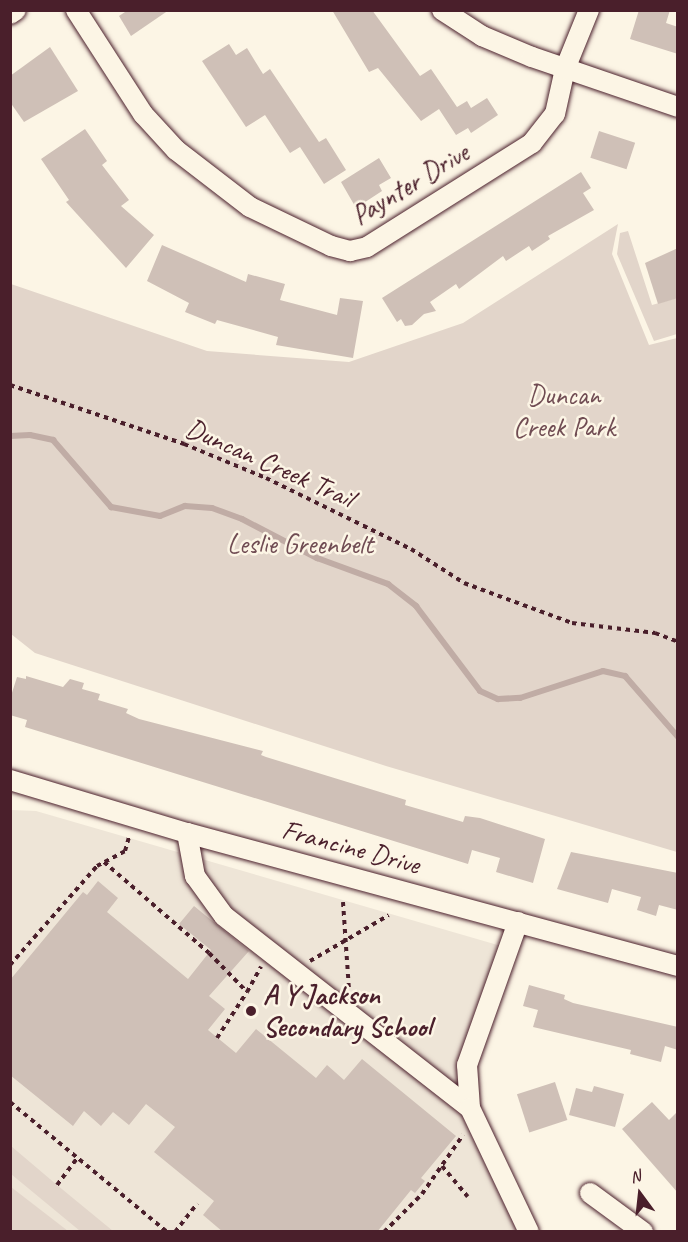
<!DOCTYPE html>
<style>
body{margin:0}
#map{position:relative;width:688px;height:1242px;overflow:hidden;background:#fcf5e5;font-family:Caveat,sans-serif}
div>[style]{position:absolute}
.built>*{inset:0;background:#eee5d7}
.green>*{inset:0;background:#e2d5ca}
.stream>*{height:6px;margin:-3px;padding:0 3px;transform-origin:3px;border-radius:3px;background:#c0aca5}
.building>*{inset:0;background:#cfc0b7;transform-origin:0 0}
.path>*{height:4px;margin-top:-2px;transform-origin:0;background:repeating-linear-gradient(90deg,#4a1f2b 0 4.5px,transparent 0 9px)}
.roads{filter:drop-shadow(0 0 2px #4a1f2b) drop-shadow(0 0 2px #4a1f2b)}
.minor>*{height:20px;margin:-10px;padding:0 10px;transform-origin:10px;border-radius:10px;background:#fcf5e5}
.dots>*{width:16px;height:16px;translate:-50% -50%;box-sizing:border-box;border:3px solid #fcf5e5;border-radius:50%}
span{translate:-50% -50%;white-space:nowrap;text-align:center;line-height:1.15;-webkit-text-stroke:5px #fcf5e5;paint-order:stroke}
.street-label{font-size:28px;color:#4a1f2b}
.park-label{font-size:28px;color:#704c53}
.poi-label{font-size:28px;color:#4a1f2b;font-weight:700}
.left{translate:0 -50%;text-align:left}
.frame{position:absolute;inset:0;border:12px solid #4a1f2b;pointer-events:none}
.north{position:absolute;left:610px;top:1164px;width:60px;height:60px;-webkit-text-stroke:4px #fcf5e5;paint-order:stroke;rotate:345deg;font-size:16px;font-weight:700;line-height:24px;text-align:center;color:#4a1f2b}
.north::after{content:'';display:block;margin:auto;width:21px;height:27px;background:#4a1f2b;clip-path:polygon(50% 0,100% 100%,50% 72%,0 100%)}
</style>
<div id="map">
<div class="built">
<div style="clip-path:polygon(11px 810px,36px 811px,508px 948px,479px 1064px,482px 1109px,530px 1231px,11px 1232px)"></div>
</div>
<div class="green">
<div style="clip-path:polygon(618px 224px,612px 254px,649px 345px,677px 338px,677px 852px,386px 766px,35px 653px,11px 634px,11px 284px,207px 351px,349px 362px,463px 323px)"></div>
<div style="clip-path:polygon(628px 231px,652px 305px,677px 298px,677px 334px,654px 341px,617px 254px,620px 233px)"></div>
<div style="clip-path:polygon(11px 1146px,57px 1185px,113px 1231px,80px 1231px,11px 1174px)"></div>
<div style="clip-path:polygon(10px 1187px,11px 1187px,68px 1231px,11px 1231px)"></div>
</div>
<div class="stream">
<div style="left:10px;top:436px;width:20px;rotate:-3deg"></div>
<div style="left:30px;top:435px;width:24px;rotate:12deg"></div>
<div style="left:53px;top:440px;width:89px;rotate:49.1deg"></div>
<div style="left:111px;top:507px;width:50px;rotate:10.4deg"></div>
<div style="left:160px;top:516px;width:27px;rotate:-22deg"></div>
<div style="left:185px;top:506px;width:27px;rotate:4deg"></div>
<div style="left:212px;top:508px;width:32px;rotate:20deg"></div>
<div style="left:242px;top:519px;width:85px;rotate:27.5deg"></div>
<div style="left:317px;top:558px;width:76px;rotate:20.1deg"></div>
<div style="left:388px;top:584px;width:36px;rotate:38deg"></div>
<div style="left:416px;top:606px;width:106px;rotate:53deg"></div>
<div style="left:480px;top:691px;width:20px;rotate:24deg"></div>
<div style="left:498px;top:699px;width:22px;rotate:-3deg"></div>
<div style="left:520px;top:698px;width:87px;rotate:-18deg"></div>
<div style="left:603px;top:671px;width:23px;rotate:13deg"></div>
<div style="left:625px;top:676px;width:81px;rotate:49deg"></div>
</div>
<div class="building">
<div style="clip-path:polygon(128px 10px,169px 10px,131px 36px,119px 16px)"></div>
<div style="clip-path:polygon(332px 10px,372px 10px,420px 76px,431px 69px,457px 107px,467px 101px,471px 108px,487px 98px,498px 115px,471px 133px,468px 128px,456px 135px,439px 109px,421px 121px,378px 68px,369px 72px)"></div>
<div style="clip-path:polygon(639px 10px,670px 10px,666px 23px,678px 27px,678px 54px,630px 39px)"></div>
<div style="clip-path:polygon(229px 44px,236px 55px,247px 48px,263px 74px,270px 69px,319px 142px,326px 138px,346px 170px,324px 184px,300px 147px,290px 153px,265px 115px,246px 127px,202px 61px)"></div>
<div style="clip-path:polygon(50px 47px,78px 91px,24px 122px,10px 102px,10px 76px)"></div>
<div style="clip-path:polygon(85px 129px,107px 161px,102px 165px,129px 200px,121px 206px,154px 235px,126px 268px,66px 202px,69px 200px,41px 159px)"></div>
<div style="left:599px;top:131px;width:38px;height:28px;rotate:18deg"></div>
<div style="clip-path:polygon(379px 158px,391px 178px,379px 185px,382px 191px,356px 208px,341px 182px)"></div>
<div style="clip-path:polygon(581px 172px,591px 188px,583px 193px,594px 210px,548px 236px,550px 239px,532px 251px,529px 246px,506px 261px,503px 256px,459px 289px,456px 284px,430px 302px,436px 311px,424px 314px,412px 325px,405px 326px,401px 319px,397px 322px,382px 298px)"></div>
<div style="clip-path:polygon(162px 245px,246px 282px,248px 274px,285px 284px,280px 300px,337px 315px,340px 298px,363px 301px,353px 358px,276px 345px,278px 337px,217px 320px,215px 324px,185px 312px,189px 303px,147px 281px)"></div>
<div style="clip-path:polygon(678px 248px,678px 298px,658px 304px,645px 263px)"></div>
<div style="clip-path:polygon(26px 676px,63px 687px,70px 679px,84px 683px,82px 689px,100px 694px,98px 700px,128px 709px,126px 713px,139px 719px,263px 751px,261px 755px,266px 757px,406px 800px,405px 805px,463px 822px,465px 816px,480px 818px,545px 839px,533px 883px,496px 872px,500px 858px,472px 850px,468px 864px,25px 727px,27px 720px,10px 715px,10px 699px,17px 677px,26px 679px)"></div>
<div style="clip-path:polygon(571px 852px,678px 873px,678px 910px,659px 905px,656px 916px,637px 910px,641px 897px,612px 889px,608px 903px,557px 889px)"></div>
<div style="clip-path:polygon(98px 881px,118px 898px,107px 912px,188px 979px,211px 950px,179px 924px,194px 906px,249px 951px,209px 996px,225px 1009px,208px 1030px,236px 1053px,256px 1029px,316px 1078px,327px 1065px,344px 1080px,362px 1059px,456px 1136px,421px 1178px,425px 1181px,415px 1193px,411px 1190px,377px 1232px,223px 1232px,203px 1215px,214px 1201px,154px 1152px,175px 1127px,146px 1104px,129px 1125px,113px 1112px,101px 1126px,84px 1111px,73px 1126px,10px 1075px,10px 980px,83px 892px,87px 895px)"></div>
<div style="clip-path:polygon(529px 985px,565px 995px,564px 999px,573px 1003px,678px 1027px,678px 1050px,665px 1046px,661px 1062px,630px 1054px,631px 1050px,533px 1027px,538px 1010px,523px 1006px)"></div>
<div style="left:555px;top:1082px;width:40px;height:40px;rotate:72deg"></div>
<div style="clip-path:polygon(594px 1086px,624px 1094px,615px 1127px,569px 1115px,576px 1088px,592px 1092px)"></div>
<div style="clip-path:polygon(652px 1102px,669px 1120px,678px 1111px,678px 1193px,622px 1129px)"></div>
</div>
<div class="path">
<div style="left:10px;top:385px;width:184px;rotate:18.7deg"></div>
<div style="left:184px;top:444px;width:89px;rotate:22.5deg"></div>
<div style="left:266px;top:478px;width:161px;rotate:26.1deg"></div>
<div style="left:411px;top:549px;width:63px;rotate:32.7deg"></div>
<div style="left:464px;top:583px;width:115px;rotate:20.3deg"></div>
<div style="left:572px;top:623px;width:84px;rotate:6.9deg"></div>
<div style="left:655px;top:633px;width:25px;rotate:21deg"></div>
<div style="left:104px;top:862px;width:139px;rotate:40.9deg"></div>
<div style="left:209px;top:953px;width:54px;rotate:45.7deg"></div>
<div style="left:247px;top:992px;width:29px;rotate:-61deg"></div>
<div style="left:343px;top:902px;width:88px;rotate:86.1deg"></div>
<div style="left:310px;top:961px;width:91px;rotate:-30.2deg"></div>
<div style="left:10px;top:965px;width:132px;rotate:-48.7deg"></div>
<div style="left:97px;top:866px;width:32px;rotate:-28deg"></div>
<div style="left:125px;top:851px;width:15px;rotate:-74deg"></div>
<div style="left:217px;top:1038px;width:55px;rotate:-56.9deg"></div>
<div style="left:10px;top:1102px;width:204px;rotate:39.6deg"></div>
<div style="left:442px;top:1166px;width:40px;rotate:50deg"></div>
<div style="left:57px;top:1185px;width:35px;rotate:-53deg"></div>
<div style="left:175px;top:1232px;width:36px;rotate:-52deg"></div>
<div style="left:384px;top:1232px;width:54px;rotate:-45deg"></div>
<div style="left:422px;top:1194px;width:72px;rotate:-55.2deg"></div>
</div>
<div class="roads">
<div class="minor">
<div style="left:76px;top:10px;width:124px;rotate:57.2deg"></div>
<div style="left:143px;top:114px;width:49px;rotate:47.5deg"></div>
<div style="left:176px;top:150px;width:93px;rotate:37.6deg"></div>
<div style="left:250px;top:207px;width:90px;rotate:25.7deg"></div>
<div style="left:331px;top:246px;width:20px;rotate:15deg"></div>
<div style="left:350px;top:251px;width:17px;rotate:-13deg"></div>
<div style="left:367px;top:247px;width:195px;rotate:-32.2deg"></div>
<div style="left:532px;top:143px;width:37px;rotate:-52deg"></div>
<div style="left:555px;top:114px;width:46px;rotate:-77.5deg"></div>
<div style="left:565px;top:69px;width:64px;rotate:-67.9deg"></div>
<div style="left:442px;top:10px;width:48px;rotate:33deg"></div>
<div style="left:482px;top:36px;width:54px;rotate:22.8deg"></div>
<div style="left:532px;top:57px;width:154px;rotate:18.9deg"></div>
<div style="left:10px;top:14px;width:7px;rotate:-34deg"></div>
<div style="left:10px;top:780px;width:185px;rotate:16.7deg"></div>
<div style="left:187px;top:833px;width:509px;rotate:15.16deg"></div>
<div style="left:187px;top:833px;width:44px;rotate:79.5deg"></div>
<div style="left:195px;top:876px;width:49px;rotate:54.1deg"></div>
<div style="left:224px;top:916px;width:312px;rotate:38deg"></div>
<div style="left:518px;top:922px;width:152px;rotate:109.6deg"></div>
<div style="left:467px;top:1065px;width:43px;rotate:86deg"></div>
<div style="left:470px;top:1108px;width:137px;rotate:64.6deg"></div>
<div style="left:590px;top:1193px;width:66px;rotate:36.3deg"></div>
</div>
</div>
<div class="dots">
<div style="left:251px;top:1011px;background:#4a1f2b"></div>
</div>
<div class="street-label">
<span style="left:410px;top:184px;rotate:-31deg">Paynter Drive</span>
<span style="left:270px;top:463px;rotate:24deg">Duncan Creek Trail</span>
<span style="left:351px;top:847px;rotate:15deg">Francine Drive</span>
</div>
<div class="park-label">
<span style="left:564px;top:411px">Duncan<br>Creek Park</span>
<span style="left:300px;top:544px">Leslie Greenbelt</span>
</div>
<div class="poi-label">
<span class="left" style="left:263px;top:1011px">A Y Jackson<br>Secondary School</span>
</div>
<div class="frame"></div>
<div class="north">N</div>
</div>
